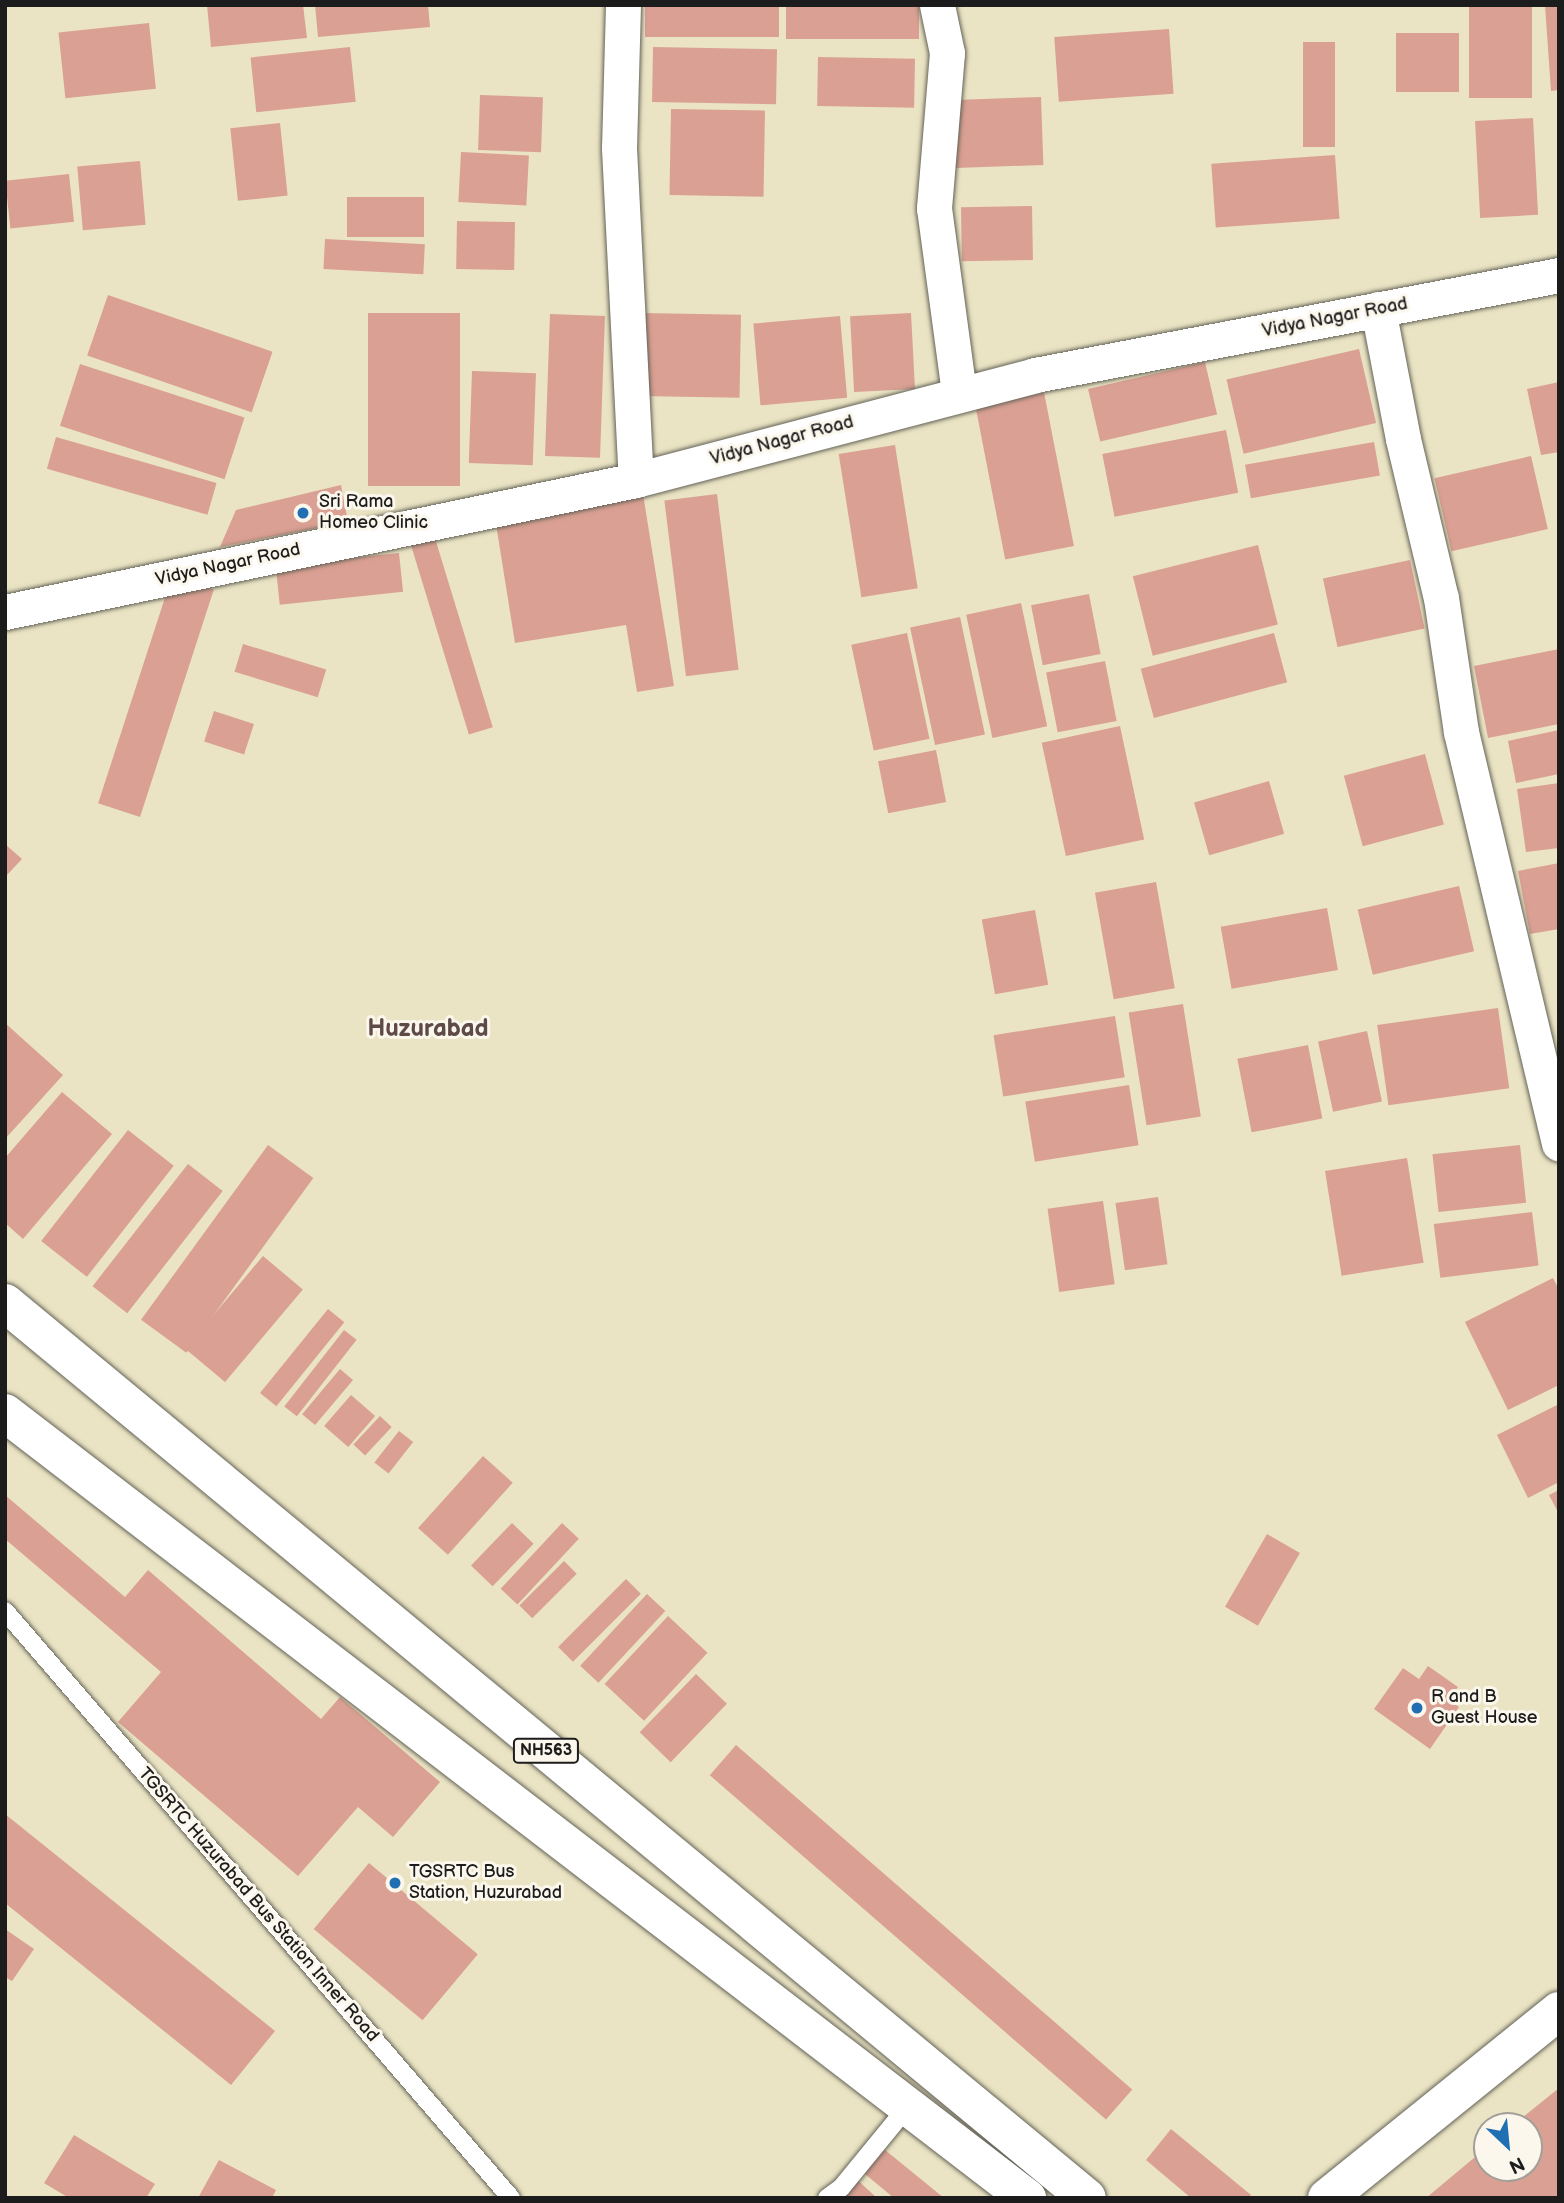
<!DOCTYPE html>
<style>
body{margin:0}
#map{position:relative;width:1564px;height:2203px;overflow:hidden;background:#eae4c4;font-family:"Balsamiq Sans",sans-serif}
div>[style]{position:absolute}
.building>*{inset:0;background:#daa093;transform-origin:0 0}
.roads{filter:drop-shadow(0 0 2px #646257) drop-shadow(0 0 2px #646257)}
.service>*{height:18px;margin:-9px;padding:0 9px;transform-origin:9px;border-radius:9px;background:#fff}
.minor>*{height:35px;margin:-17.5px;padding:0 17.5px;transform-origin:17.5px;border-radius:17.5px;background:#fff}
.tertiary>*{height:38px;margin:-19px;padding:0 19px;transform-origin:19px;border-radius:19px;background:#fff}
.trunk>*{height:38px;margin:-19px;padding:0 19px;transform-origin:19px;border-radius:19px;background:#fff}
.dots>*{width:19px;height:19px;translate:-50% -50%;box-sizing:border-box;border:4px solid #fbf7ec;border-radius:50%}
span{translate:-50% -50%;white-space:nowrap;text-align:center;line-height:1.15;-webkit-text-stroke:6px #fbf7ec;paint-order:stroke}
.shield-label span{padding:2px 5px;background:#fbf7ec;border:2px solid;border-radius:5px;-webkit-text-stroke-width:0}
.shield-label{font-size:16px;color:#1c1c1c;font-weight:700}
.street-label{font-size:18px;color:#1c1c1c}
.poi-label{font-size:18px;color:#1c1c1c}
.left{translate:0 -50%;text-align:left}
.district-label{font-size:24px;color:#5e4a46;font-weight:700}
.frame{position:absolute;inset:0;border:7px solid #1c1c1c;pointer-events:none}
.north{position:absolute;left:1473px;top:2112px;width:70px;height:70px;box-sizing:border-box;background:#fbf7ec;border:2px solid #a29f99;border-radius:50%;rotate:154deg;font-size:19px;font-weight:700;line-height:28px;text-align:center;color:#1c1c1c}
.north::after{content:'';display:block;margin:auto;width:24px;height:32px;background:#1f6fb2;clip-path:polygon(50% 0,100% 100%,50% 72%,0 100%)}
</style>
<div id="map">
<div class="building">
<div style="clip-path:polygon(207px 5px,303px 5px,307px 38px,211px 47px)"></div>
<div style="clip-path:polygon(315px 5px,428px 5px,430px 27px,318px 37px)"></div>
<div style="left:645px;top:5px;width:134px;height:32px"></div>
<div style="left:786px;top:5px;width:133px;height:34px"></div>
<div style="left:1469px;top:5px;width:63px;height:93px"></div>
<div style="clip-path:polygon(1545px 5px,1559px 5px,1559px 90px,1551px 91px)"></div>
<div style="left:149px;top:23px;width:66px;height:91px;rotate:84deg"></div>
<div style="left:1169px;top:29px;width:65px;height:115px;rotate:86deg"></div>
<div style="left:1459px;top:33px;width:59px;height:63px;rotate:90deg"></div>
<div style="left:1303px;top:42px;width:32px;height:105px"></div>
<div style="left:350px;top:47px;width:55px;height:100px;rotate:84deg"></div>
<div style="left:653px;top:47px;width:124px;height:55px;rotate:1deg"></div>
<div style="left:818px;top:57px;width:97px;height:49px;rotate:1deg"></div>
<div style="left:480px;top:95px;width:63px;height:55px;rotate:2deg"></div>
<div style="left:1041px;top:97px;width:68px;height:94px;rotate:88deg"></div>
<div style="left:671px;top:109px;width:94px;height:86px;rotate:1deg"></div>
<div style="left:1533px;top:118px;width:97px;height:58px;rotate:87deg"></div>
<div style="left:280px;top:123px;width:73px;height:50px;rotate:84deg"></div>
<div style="left:461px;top:152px;width:68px;height:50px;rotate:3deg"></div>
<div style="left:1335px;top:155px;width:64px;height:124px;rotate:86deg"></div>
<div style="left:140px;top:161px;width:64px;height:63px;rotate:85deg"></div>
<div style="left:69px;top:174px;width:48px;height:64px;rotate:84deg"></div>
<div style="left:347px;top:197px;width:77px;height:40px"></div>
<div style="left:1032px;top:206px;width:54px;height:71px;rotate:89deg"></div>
<div style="left:457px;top:221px;width:58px;height:48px;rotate:1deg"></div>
<div style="left:325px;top:239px;width:100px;height:30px;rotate:3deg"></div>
<div style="left:108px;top:295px;width:174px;height:64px;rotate:19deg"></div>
<div style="left:460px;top:313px;width:173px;height:92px;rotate:90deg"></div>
<div style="left:641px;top:313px;width:100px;height:83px;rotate:1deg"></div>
<div style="left:911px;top:313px;width:76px;height:61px;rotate:87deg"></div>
<div style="left:550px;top:314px;width:55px;height:142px;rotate:2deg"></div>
<div style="left:840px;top:316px;width:82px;height:87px;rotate:85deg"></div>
<div style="left:1359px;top:349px;width:76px;height:136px;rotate:77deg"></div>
<div style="left:1205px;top:362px;width:54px;height:120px;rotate:77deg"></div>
<div style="left:80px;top:364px;width:173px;height:65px;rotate:18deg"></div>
<div style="left:472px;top:371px;width:64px;height:92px;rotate:2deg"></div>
<div style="clip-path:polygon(1559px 382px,1559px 452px,1541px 455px,1527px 389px)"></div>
<div style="left:1043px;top:387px;width:162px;height:70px;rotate:79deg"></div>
<div style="left:1226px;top:430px;width:64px;height:126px;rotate:79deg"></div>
<div style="left:56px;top:437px;width:167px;height:33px;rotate:16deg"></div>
<div style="left:1374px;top:442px;width:34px;height:131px;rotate:80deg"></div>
<div style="left:895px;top:445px;width:145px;height:57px;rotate:81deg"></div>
<div style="left:1531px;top:456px;width:75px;height:99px;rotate:77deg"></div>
<div style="clip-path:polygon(341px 485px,348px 522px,220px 547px,236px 510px)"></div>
<div style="clip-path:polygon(643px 494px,674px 686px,637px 692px,626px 625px,515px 643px,495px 518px)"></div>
<div style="left:717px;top:494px;width:177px;height:53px;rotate:83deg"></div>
<div style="left:434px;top:535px;width:201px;height:25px;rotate:73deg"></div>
<div style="left:1258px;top:545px;width:82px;height:129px;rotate:76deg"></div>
<div style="left:399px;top:553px;width:39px;height:124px;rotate:84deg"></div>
<div style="left:1410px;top:560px;width:70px;height:89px;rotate:78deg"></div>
<div style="left:172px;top:576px;width:44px;height:239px;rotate:18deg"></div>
<div style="left:1089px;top:594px;width:61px;height:59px;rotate:79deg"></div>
<div style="left:1021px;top:603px;width:126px;height:56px;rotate:78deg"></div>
<div style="left:960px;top:617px;width:120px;height:51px;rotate:78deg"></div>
<div style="left:907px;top:633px;width:108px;height:57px;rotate:78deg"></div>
<div style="left:1274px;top:633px;width:51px;height:138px;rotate:75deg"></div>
<div style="left:243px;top:644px;width:87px;height:29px;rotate:17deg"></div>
<div style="clip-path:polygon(1559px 649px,1559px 724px,1488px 738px,1474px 666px)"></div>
<div style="left:1105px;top:661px;width:61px;height:60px;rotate:79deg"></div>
<div style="left:214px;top:711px;width:42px;height:32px;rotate:18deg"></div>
<div style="left:1120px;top:726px;width:116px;height:80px;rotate:78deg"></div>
<div style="clip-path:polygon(1559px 730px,1559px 774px,1516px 783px,1508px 741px)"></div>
<div style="left:936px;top:750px;width:53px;height:59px;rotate:79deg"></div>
<div style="left:1425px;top:754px;width:73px;height:84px;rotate:75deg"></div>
<div style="left:1269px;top:781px;width:55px;height:78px;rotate:74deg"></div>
<div style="clip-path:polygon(1559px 783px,1559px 848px,1526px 852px,1517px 789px)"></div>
<div style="clip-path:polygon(5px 844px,22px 859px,5px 877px)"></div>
<div style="clip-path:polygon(1559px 863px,1559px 929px,1530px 934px,1518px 871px)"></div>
<div style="left:1156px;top:882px;width:108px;height:62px;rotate:80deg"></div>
<div style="left:1459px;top:886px;width:67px;height:104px;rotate:77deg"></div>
<div style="left:1327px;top:908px;width:63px;height:108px;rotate:80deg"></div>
<div style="left:1035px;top:910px;width:76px;height:54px;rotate:80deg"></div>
<div style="left:1183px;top:1004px;width:114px;height:55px;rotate:81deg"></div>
<div style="left:1498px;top:1008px;width:81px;height:122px;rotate:82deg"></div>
<div style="left:1115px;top:1016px;width:62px;height:123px;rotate:81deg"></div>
<div style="clip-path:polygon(5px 1023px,63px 1075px,5px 1139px)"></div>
<div style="left:1367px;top:1031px;width:72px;height:50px;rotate:78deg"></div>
<div style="left:1308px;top:1045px;width:75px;height:72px;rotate:79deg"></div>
<div style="left:1129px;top:1085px;width:61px;height:105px;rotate:81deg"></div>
<div style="clip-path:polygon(62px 1092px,112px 1134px,23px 1239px,5px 1223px,5px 1158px)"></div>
<div style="left:128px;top:1130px;width:58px;height:141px;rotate:38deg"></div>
<div style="left:268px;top:1145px;width:56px;height:216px;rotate:36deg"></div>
<div style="left:1520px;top:1145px;width:58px;height:88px;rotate:84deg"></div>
<div style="left:1407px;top:1158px;width:106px;height:83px;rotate:81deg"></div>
<div style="left:188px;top:1164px;width:44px;height:155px;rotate:38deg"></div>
<div style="left:1158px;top:1197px;width:68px;height:43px;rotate:82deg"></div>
<div style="left:1103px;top:1201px;width:84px;height:56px;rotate:82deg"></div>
<div style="left:1532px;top:1212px;width:54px;height:99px;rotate:83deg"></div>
<div style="left:263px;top:1256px;width:52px;height:121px;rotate:40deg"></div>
<div style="clip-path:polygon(1553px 1278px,1559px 1290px,1559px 1385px,1508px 1410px,1465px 1322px)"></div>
<div style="left:328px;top:1309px;width:21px;height:108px;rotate:39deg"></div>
<div style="left:344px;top:1330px;width:16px;height:97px;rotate:38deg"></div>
<div style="left:340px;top:1369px;width:17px;height:59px;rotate:40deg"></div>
<div style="left:351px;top:1395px;width:32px;height:41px;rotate:41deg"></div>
<div style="clip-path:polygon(1559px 1404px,1559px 1482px,1528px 1498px,1497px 1435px)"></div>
<div style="left:380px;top:1416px;width:16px;height:39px;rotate:43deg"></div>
<div style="left:399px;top:1431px;width:18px;height:40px;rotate:38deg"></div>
<div style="left:483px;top:1456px;width:40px;height:97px;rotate:42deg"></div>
<div style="clip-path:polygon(1559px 1490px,1559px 1514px,1549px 1495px)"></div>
<div style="clip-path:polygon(5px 1495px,125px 1597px,148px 1570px,321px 1719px,340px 1697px,440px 1782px,393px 1837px,358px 1807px,298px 1876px,118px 1722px,161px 1672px,5px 1539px)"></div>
<div style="left:512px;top:1523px;width:30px;height:59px;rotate:44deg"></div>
<div style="left:562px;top:1523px;width:23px;height:90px;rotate:43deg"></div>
<div style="left:1267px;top:1534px;width:38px;height:84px;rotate:30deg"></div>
<div style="left:564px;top:1561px;width:18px;height:63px;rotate:45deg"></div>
<div style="left:626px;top:1579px;width:21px;height:96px;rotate:45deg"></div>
<div style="left:647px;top:1594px;width:25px;height:98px;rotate:43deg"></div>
<div style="left:668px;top:1616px;width:54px;height:93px;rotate:43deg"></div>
<div style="clip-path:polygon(1428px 1666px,1458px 1687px,1449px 1700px,1459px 1707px,1430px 1749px,1374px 1709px,1403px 1668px,1419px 1679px)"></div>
<div style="left:696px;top:1674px;width:43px;height:81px;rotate:44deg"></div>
<div style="left:736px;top:1745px;width:525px;height:40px;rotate:41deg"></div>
<div style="clip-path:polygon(5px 1814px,275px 2031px,231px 2085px,5px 1903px)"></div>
<div style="left:369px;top:1863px;width:142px;height:86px;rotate:40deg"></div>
<div style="clip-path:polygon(5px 1929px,34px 1949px,12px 1981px,5px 1977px)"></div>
<div style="clip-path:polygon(1559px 2088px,1559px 2198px,1426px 2198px,1487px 2147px,1487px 2168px,1529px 2168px,1529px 2126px,1512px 2126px)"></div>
<div style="clip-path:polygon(1171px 2129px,1251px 2195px,1248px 2198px,1191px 2198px,1146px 2160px)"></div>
<div style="clip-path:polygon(74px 2135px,155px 2184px,146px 2198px,69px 2198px,44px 2183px)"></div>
<div style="clip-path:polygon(874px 2141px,944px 2198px,894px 2198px,854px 2165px)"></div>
<div style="clip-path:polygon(219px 2160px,276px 2190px,272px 2198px,198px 2198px)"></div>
<div style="clip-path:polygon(853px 2176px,877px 2198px,834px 2198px)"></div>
</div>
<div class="roads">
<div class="service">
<div style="left:5px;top:1611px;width:775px;rotate:49.24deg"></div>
<div style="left:827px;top:2198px;width:17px;rotate:-36deg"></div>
<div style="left:841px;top:2188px;width:106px;rotate:-50.7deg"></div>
</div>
<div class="minor">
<div style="left:623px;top:5px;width:143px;rotate:91.6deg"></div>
<div style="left:619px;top:148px;width:332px;rotate:87.1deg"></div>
<div style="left:937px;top:5px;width:49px;rotate:78.2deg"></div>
<div style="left:947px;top:53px;width:156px;rotate:94.8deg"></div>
<div style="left:934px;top:208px;width:188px;rotate:82.3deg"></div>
<div style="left:1378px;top:309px;width:132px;rotate:79.1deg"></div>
<div style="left:1403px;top:439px;width:163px;rotate:76.6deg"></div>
<div style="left:1441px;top:598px;width:135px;rotate:81.5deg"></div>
<div style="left:1461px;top:732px;width:423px;rotate:76.6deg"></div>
<div style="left:5px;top:612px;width:645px;rotate:-11.82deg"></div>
<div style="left:636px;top:480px;width:413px;rotate:-14.7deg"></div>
<div style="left:1035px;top:375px;width:533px;rotate:-10.8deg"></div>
</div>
<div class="tertiary">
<div style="left:1327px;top:2198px;width:298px;rotate:-38.9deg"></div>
</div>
<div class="trunk">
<div style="left:5px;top:1303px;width:1404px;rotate:39.6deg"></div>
<div style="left:5px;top:1413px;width:1289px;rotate:37.53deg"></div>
</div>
</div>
<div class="dots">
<div style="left:303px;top:513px;background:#1f6fb2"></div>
<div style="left:1417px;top:1708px;background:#1f6fb2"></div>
<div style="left:395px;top:1883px;background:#1f6fb2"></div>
</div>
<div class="shield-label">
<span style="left:546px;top:1751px">NH563</span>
</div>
<div class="street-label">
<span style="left:1335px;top:318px;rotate:-11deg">Vidya Nagar Road</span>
<span style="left:782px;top:441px;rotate:-15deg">Vidya Nagar Road</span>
<span style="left:228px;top:565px;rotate:-12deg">Vidya Nagar Road</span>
<span style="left:258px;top:1905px;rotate:49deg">TGSRTC Huzurabad Bus Station Inner Road</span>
</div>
<div class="poi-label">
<span class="left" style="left:319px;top:513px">Sri Rama<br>Homeo Clinic</span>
<span class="left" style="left:1431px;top:1708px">R and B<br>Guest House</span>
<span class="left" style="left:409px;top:1883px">TGSRTC Bus<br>Station, Huzurabad</span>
</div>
<div class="district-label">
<span style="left:428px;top:1029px">Huzurabad</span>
</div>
<div class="frame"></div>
<div class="north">N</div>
</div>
